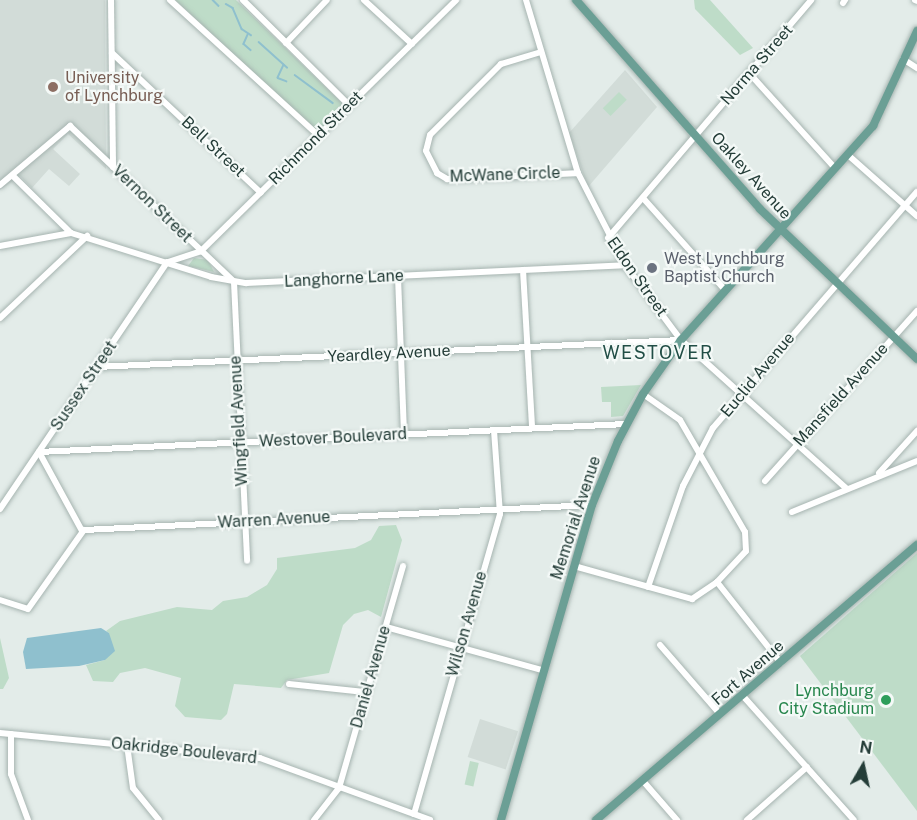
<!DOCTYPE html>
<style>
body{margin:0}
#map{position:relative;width:917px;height:820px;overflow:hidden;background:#e3ece9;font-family:"Public Sans",sans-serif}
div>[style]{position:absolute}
.built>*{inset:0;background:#d2dcd8;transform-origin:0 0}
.green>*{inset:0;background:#bedcc8;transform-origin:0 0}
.water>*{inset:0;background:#8fc0ce}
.stream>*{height:1.5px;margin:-0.75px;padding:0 0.75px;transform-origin:0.75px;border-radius:0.75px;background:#8fc0ce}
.roads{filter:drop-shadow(0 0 2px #a6b4b0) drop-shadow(0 0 2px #a6b4b0)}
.minor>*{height:6px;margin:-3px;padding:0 3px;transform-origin:3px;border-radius:3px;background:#fff}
.major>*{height:8px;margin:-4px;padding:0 4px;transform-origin:4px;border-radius:4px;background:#6b9f95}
.dots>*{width:16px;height:16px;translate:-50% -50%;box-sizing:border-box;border:3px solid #f4f9f7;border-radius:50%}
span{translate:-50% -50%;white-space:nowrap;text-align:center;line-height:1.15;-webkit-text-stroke:4.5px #f4f9f7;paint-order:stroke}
.street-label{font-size:16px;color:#243d38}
.education-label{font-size:16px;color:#785e54}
.left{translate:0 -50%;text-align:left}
.worship-label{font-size:16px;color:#5b616d}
.leisure-label{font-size:16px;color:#27864d}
.right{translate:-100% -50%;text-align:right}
.neighbourhood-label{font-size:18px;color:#214e46;letter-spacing:1.5px}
.north{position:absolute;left:833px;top:736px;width:60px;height:60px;-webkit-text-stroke:4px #f4f9f7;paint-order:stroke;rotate:9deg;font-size:16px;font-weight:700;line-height:24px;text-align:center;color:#243d38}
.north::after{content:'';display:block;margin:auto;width:21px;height:27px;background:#243d38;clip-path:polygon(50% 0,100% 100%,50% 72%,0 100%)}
</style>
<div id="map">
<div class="built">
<div style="clip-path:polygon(0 0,105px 0,106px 169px,68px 134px,53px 149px,80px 174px,69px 186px,49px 169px,32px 188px,20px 176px,0 190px)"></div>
<div style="clip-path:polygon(625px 70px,657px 107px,588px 187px,569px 133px)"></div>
<div style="left:480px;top:719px;width:40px;height:40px;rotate:18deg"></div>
</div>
<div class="green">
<div style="clip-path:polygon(175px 0,236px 0,344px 105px,318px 132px)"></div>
<div style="clip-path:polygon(694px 0,710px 0,753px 48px,740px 55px,695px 9px)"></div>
<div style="left:619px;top:92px;width:11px;height:23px;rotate:45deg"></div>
<div style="clip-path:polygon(194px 258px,208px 260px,214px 272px,188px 266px)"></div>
<div style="clip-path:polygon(641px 385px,623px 416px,611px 417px,611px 402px,602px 402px,601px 387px)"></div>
<div style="clip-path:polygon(396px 525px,402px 540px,381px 617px,368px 610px,354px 614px,343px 625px,329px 673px,287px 680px,281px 688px,234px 684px,227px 714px,221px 720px,185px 717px,175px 706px,181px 678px,145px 668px,120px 673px,113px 682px,93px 681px,86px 665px,105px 660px,109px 633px,106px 631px,120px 621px,177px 607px,212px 610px,223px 601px,247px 597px,267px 585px,277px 569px,277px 558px,355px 548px,371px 540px,379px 526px)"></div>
<div style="clip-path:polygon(917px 553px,917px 811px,800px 656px)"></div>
<div style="clip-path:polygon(0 638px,9px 678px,3px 689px,0 689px)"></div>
<div style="left:470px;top:761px;width:9px;height:24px;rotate:13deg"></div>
</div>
<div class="water">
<div style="clip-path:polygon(101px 628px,109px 633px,115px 651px,105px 660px,79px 666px,26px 669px,23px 652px,27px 638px)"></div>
</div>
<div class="stream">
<div style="left:213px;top:0;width:8px;rotate:45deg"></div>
<div style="left:226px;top:4px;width:8px;rotate:30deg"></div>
<div style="left:233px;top:8px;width:23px;rotate:67deg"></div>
<div style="left:242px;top:29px;width:11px;rotate:34deg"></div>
<div style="left:248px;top:35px;width:10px;rotate:114deg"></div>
<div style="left:244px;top:44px;width:9px;rotate:41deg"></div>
<div style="left:259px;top:42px;width:38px;rotate:42deg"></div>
<div style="left:284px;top:65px;width:14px;rotate:115deg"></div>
<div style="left:278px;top:78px;width:9px;rotate:21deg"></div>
<div style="left:295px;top:75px;width:47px;rotate:36.4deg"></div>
</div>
<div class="roads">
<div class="minor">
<div style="left:111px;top:0;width:167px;rotate:89.3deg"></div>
<div style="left:170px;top:0;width:200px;rotate:42.4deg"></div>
<div style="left:243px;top:0;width:149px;rotate:44.7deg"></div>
<div style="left:364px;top:0;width:65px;rotate:42.5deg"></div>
<div style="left:526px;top:0;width:181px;rotate:73.3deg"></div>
<div style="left:578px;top:173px;width:103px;rotate:62.9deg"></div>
<div style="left:625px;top:265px;width:94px;rotate:53.3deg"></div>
<div style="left:681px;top:340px;width:223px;rotate:41.9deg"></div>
<div style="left:915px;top:0;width:2px;rotate:27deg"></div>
<div style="left:843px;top:3px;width:4px;rotate:-56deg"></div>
<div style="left:286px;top:43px;width:59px;rotate:-46.4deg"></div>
<div style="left:541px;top:52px;width:42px;rotate:163.3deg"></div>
<div style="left:501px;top:64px;width:100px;rotate:135deg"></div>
<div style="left:430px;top:135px;width:16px;rotate:104deg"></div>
<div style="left:426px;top:151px;width:25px;rotate:63deg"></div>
<div style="left:437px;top:173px;width:12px;rotate:31deg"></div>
<div style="left:447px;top:179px;width:131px;rotate:-2.6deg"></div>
<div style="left:112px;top:53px;width:204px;rotate:43.2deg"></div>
<div style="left:903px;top:59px;width:17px;rotate:33deg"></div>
<div style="left:750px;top:74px;width:127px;rotate:47.9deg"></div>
<div style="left:848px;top:155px;width:92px;rotate:41.5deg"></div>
<div style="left:13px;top:176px;width:81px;rotate:44.5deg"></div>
<div style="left:0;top:185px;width:92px;rotate:-40.1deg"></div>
<div style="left:70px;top:126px;width:224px;rotate:43.5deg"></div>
<div style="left:643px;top:198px;width:123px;rotate:48.3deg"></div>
<div style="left:608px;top:238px;width:313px;rotate:-49.5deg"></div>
<div style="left:0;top:246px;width:72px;rotate:-10.4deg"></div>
<div style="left:71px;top:233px;width:147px;rotate:17.4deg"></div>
<div style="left:211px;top:277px;width:36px;rotate:10deg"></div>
<div style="left:246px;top:283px;width:379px;rotate:-2.7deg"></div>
<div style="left:168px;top:262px;width:35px;rotate:-18deg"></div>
<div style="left:201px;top:251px;width:358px;rotate:-44.5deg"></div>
<div style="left:523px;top:270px;width:158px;rotate:86.7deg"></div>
<div style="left:398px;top:277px;width:158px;rotate:87.8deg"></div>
<div style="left:234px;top:282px;width:279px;rotate:87.3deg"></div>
<div style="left:0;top:318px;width:120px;rotate:-43.3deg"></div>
<div style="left:96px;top:367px;width:586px;rotate:-2.64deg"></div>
<div style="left:39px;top:452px;width:589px;rotate:-2.73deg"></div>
<div style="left:39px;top:452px;width:90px;rotate:61.4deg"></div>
<div style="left:879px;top:473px;width:57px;rotate:-47.9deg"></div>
<div style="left:765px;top:481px;width:228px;rotate:-48.2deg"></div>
<div style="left:0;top:509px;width:298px;rotate:-55.9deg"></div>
<div style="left:792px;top:512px;width:135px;rotate:-22.2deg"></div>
<div style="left:574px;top:566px;width:123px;rotate:15.6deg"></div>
<div style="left:692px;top:599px;width:30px;rotate:-34deg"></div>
<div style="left:717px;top:582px;width:42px;rotate:-46.9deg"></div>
<div style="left:746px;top:551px;width:19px;rotate:-93deg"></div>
<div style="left:745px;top:532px;width:129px;rotate:-120.1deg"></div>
<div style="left:680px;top:420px;width:45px;rotate:-144.9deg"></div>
<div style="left:717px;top:582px;width:103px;rotate:51.7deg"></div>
<div style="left:648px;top:587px;width:107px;rotate:-70.9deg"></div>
<div style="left:683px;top:486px;width:65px;rotate:-62.7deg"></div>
<div style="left:713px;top:428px;width:312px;rotate:-49.2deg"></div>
<div style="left:0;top:600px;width:29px;rotate:18deg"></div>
<div style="left:28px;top:609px;width:97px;rotate:-54.7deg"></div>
<div style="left:84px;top:530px;width:509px;rotate:-2.82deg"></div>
<div style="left:386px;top:627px;width:162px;rotate:15.4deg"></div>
<div style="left:660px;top:645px;width:91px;rotate:49deg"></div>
<div style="left:289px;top:684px;width:76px;rotate:6deg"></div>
<div style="left:743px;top:696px;width:166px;rotate:48.2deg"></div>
<div style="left:0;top:733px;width:261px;rotate:5.5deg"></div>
<div style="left:260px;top:758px;width:181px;rotate:20deg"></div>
<div style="left:11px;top:734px;width:40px;rotate:90deg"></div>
<div style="left:11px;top:774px;width:49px;rotate:69.7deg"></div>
<div style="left:127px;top:745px;width:43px;rotate:82.1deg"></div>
<div style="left:133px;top:788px;width:41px;rotate:50.9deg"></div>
<div style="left:643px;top:781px;width:52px;rotate:48.9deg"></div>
<div style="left:414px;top:814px;width:312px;rotate:-74deg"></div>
<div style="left:500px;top:514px;width:84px;rotate:-94.1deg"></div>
<div style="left:314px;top:820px;width:41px;rotate:-52deg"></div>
<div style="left:339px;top:788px;width:231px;rotate:-73.9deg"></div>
<div style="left:747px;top:820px;width:80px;rotate:-41.5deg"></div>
</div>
<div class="major">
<div style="left:576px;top:0;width:278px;rotate:48.6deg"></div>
<div style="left:760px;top:209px;width:217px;rotate:43.7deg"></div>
<div style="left:501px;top:820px;width:328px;rotate:-73.9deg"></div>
<div style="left:592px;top:505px;width:69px;rotate:-67.9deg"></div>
<div style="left:618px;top:441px;width:53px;rotate:-62deg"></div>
<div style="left:643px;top:394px;width:66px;rotate:-54.9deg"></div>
<div style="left:681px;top:340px;width:288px;rotate:-48.1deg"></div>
<div style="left:873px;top:126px;width:105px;rotate:-65.1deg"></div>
<div style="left:596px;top:820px;width:423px;rotate:-40.6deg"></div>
</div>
</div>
<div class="dots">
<div style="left:53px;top:87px;background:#8d6e63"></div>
<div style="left:652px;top:268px;background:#6b7280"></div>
<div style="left:886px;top:700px;background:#2e9e5b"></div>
</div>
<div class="street-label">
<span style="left:757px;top:65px;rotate:-49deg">Norma Street</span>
<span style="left:316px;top:138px;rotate:-45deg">Richmond Street</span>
<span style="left:213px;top:147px;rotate:43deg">Bell Street</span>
<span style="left:505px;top:175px;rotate:-2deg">McWane Circle</span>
<span style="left:751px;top:176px;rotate:48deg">Oakley Avenue</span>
<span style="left:152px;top:204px;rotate:44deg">Vernon Street</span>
<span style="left:637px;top:277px;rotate:55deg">Eldon Street</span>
<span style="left:344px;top:279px;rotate:-3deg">Langhorne Lane</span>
<span style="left:389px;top:354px;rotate:-3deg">Yeardley Avenue</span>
<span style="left:758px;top:375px;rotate:-50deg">Euclid Avenue</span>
<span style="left:84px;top:386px;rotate:-56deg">Sussex Street</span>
<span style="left:841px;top:395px;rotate:-48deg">Mansfield Avenue</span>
<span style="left:239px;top:421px;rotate:-93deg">Wingfield Avenue</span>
<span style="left:333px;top:438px;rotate:-3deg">Westover Boulevard</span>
<span style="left:576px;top:518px;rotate:-72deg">Memorial Avenue</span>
<span style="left:274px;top:520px;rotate:-3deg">Warren Avenue</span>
<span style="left:467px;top:624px;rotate:-74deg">Wilson Avenue</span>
<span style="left:748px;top:673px;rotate:-41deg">Fort Avenue</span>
<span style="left:371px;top:677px;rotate:-74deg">Daniel Avenue</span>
<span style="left:184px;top:751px;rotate:6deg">Oakridge Boulevard</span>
</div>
<div class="education-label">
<span class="left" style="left:65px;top:87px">University<br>of Lynchburg</span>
</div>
<div class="worship-label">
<span class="left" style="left:664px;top:268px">West Lynchburg<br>Baptist Church</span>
</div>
<div class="leisure-label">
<span class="right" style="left:874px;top:700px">Lynchburg<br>City Stadium</span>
</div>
<div class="neighbourhood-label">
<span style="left:658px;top:353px">WESTOVER</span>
</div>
<div class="north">N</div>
</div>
